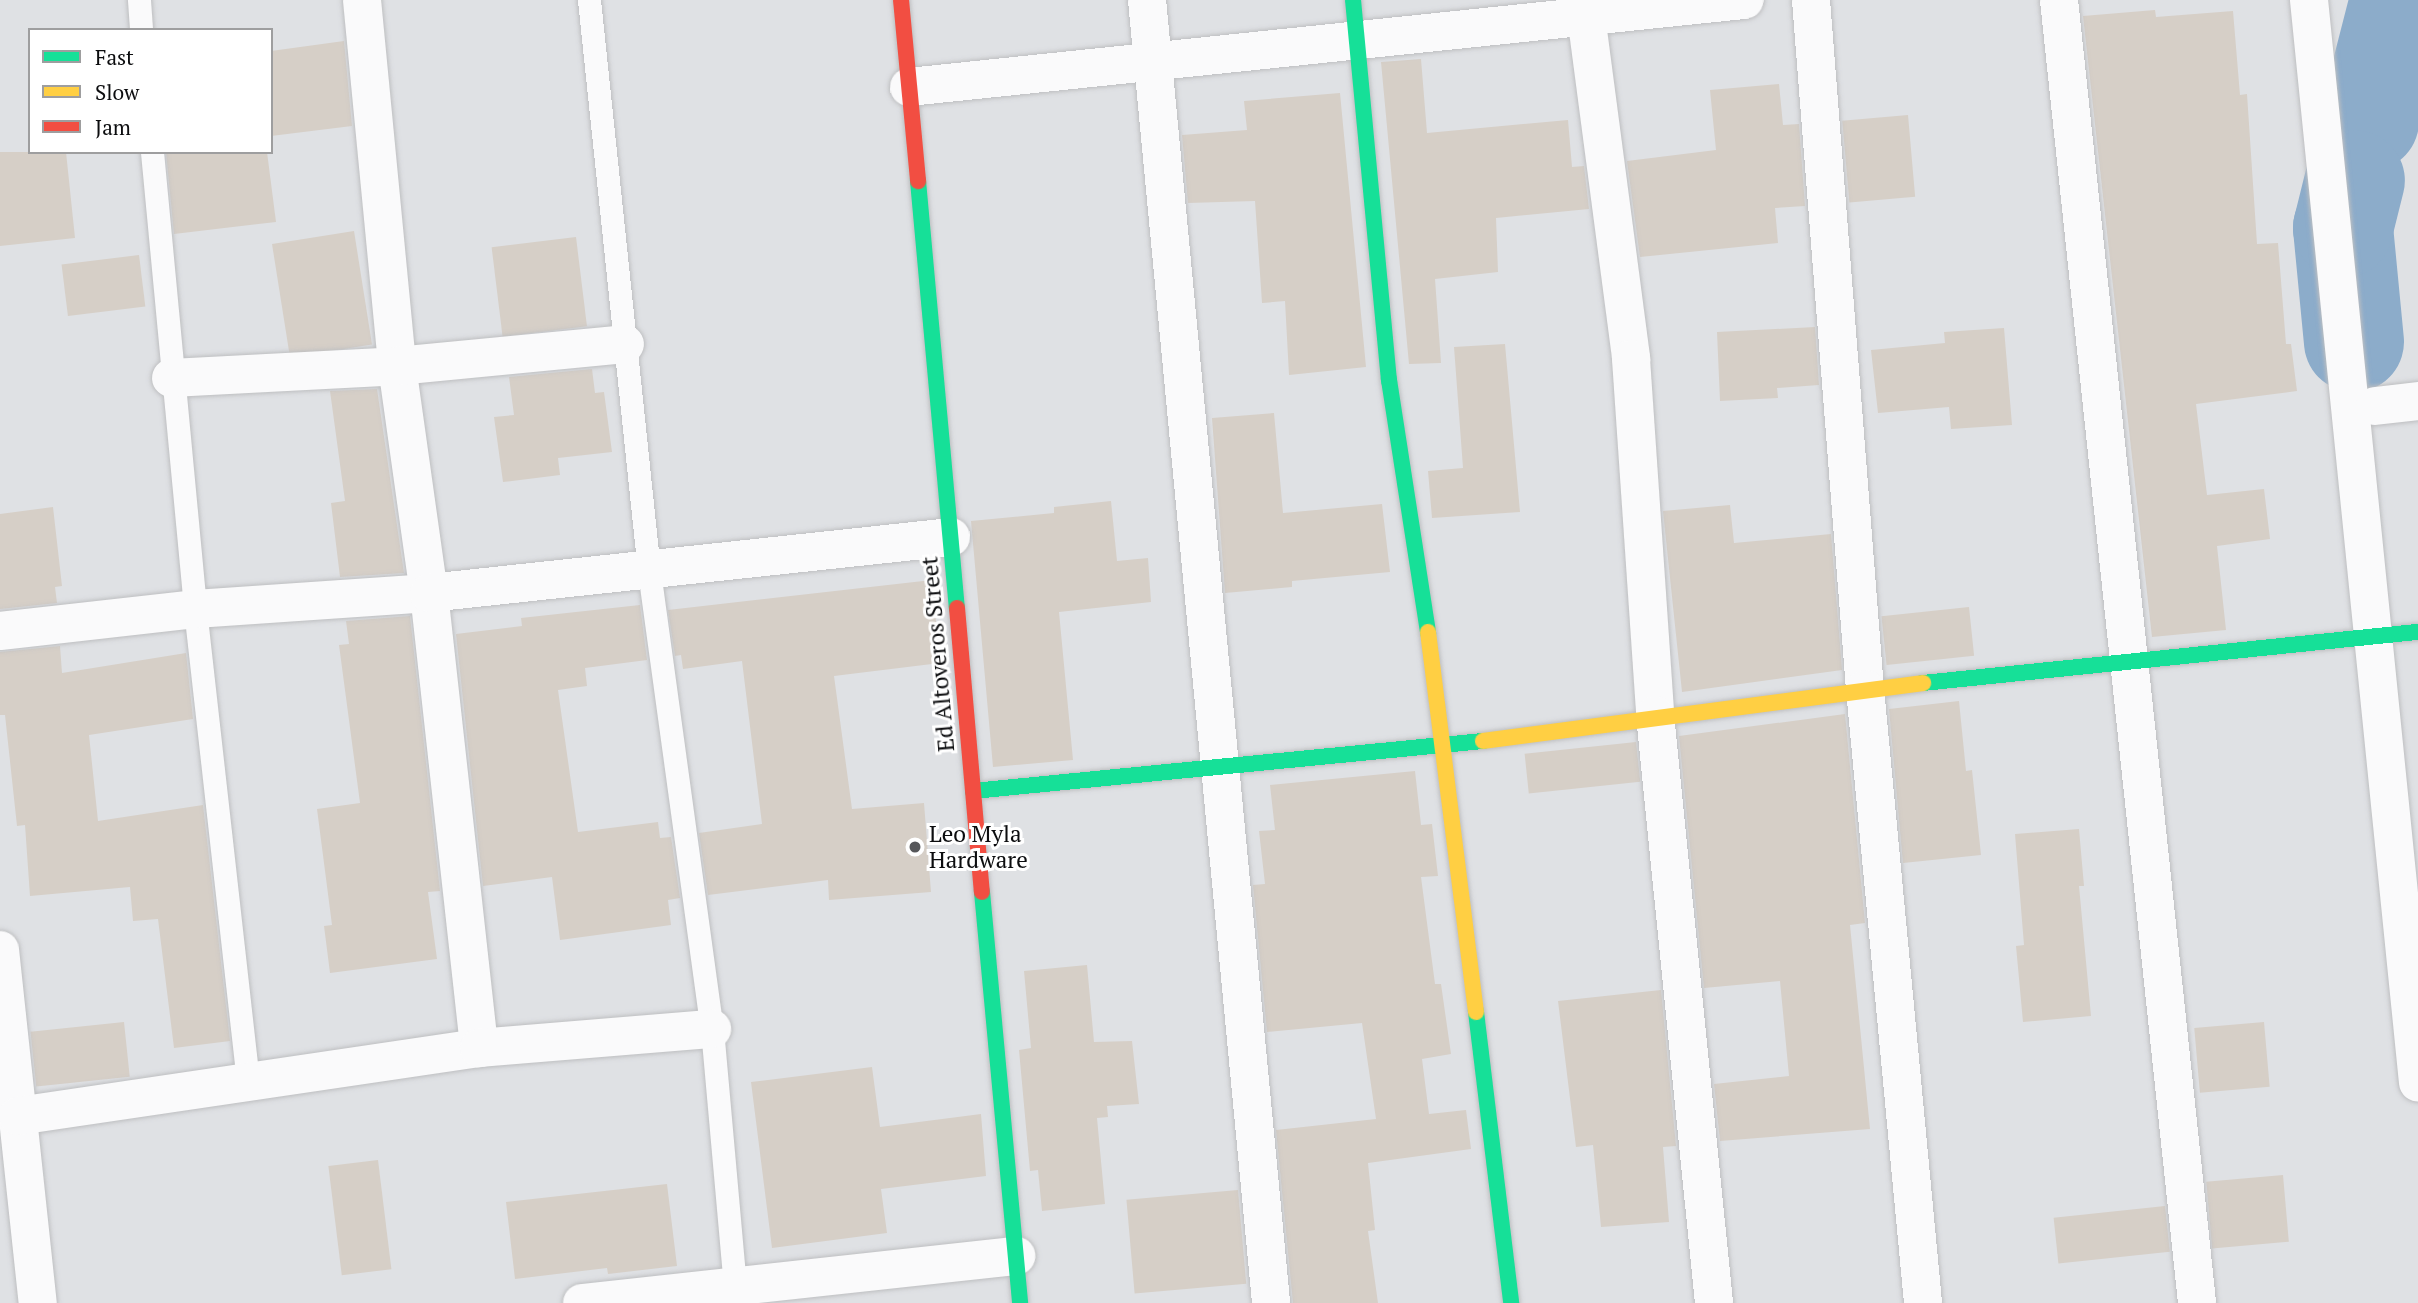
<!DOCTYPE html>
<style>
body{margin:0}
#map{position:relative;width:2418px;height:1303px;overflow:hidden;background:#dfe1e4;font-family:"PT Serif",serif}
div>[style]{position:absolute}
.river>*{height:100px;margin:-50px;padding:0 50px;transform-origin:50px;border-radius:50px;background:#8cacca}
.building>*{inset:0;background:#d6cfc7;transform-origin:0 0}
.roads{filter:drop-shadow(0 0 2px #bebfc1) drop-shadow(0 0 2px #bebfc1)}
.lane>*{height:23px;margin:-11.5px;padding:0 11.5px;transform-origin:11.5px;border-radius:11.5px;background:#fafafb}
.street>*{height:38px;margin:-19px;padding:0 19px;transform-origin:19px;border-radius:19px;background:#fafafb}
.fast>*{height:16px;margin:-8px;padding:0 8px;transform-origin:8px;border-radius:8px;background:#16e098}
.slow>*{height:16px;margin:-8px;padding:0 8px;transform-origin:8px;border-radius:8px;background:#ffcf43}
.jam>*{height:16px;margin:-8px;padding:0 8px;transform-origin:8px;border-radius:8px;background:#f24e42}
.dots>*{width:19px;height:19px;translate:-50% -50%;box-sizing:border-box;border:4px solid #fff;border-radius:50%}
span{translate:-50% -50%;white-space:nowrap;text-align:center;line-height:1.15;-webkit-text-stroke:6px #fff;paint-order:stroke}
.street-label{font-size:23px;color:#0c0d0f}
.poi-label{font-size:23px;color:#0c0d0f}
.left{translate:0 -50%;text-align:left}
.legend{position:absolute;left:28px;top:28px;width:245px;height:126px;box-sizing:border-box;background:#fff;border:2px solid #9e9e9f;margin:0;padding:9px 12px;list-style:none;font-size:21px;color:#0c0d0f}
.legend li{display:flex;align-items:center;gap:14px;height:35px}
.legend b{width:35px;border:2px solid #9e9e9f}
</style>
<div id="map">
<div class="river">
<div style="left:2369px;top:121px;width:125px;rotate:-75.6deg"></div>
<div style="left:2354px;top:342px;width:115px;rotate:-95.5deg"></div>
<div style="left:2343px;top:228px;width:49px;rotate:-76deg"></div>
</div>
<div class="building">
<div style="clip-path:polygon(2155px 10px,2156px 17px,2233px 11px,2240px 95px,2247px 94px,2257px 244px,2278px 243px,2286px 344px,2291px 344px,2297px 391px,2196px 404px,2207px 495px,2264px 489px,2270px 539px,2217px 546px,2226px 630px,2152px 637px,2083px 16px)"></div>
<div style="clip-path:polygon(344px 41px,352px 126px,271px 136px,271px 51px)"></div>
<div style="clip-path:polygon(1421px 59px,1427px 133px,1568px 120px,1572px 167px,1584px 166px,1589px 209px,1496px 218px,1498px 272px,1435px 279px,1441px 363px,1409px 364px,1381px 62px)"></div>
<div style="clip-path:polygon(1779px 84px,1783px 125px,1799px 124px,1805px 206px,1775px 208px,1778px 243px,1640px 257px,1627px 161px,1716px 150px,1710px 90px)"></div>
<div style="clip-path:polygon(1340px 93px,1366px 367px,1289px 375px,1285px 301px,1262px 303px,1255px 201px,1188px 203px,1182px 135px,1247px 130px,1244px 101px)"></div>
<div style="left:1908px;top:115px;width:82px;height:66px;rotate:85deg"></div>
<div style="clip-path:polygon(0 152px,66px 152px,75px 238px,0 246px)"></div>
<div style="clip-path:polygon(166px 152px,267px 152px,276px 222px,174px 234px)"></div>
<div style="left:354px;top:231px;width:115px;height:83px;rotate:81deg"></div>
<div style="left:576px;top:237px;width:90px;height:85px;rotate:83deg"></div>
<div style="left:139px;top:255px;width:52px;height:78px;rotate:83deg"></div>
<div style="clip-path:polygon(1815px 327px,1819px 385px,1777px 388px,1778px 398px,1720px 401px,1717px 332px)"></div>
<div style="clip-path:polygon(2004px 328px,2012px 425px,1951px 429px,1949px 407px,1878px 413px,1871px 350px,1945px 343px,1944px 332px)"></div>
<div style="clip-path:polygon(1505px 344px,1520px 512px,1432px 518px,1428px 471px,1463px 468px,1454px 347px)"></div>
<div style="clip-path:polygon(592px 369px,595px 393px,604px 392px,612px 452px,558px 458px,560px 475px,503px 482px,494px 417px,514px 415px,509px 377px)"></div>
<div style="clip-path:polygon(377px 389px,404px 573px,340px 577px,331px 503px,345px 501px,330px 391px)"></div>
<div style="clip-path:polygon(1274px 413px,1283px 513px,1382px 504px,1390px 572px,1292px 581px,1292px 587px,1225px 593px,1212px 418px)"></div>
<div style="clip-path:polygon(1111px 501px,1117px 561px,1148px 558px,1151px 602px,1059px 612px,1073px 760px,993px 767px,971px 521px,1054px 513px,1054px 507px)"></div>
<div style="clip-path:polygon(1730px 505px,1734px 543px,1831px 534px,1842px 670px,1682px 692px,1663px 511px)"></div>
<div style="clip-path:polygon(53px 507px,62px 586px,55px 587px,57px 603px,0 609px,0 514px)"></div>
<div style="clip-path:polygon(932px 580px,940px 663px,834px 676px,852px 809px,924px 803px,931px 892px,829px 900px,828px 880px,708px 895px,699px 833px,762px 824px,742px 661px,683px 669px,681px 655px,675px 656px,668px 610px)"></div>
<div style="clip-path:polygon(640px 605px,647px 660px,585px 668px,587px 686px,558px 690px,578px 832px,658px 822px,660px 838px,671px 837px,680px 898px,668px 900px,671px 925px,560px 940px,552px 877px,483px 886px,456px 634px,522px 626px,521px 618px)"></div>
<div style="left:1969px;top:607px;width:49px;height:88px;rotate:84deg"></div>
<div style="clip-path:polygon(410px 616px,440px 891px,428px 892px,437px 959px,330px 973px,324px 926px,332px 925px,317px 809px,360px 803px,339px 645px,349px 644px,346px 621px)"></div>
<div style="clip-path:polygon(60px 646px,62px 673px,186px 653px,193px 719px,89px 735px,98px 821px,203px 805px,230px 1041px,174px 1048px,158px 919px,133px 921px,130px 887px,30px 896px,25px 825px,17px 826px,5px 715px,0 715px,0 652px)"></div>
<div style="clip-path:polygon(1959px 701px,1966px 771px,1972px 770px,1981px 855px,1903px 863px,1889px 709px)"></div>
<div style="clip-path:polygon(1845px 714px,1865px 923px,1850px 925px,1870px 1129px,1720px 1141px,1714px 1084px,1789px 1076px,1780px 981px,1704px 988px,1679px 736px)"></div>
<div style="left:1636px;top:742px;width:40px;height:112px;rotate:84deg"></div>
<div style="clip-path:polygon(1415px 771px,1421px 825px,1432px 824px,1438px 876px,1421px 877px,1435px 984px,1441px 984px,1451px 1054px,1422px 1059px,1429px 1114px,1466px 1110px,1471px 1149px,1368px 1163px,1375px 1230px,1368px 1231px,1378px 1303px,1293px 1303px,1276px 1130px,1376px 1119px,1362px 1023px,1267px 1032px,1253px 885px,1265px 884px,1259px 831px,1275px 830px,1270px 785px)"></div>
<div style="clip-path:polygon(2079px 829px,2084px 886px,2079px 886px,2091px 1016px,2023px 1022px,2016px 946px,2024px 945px,2015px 834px)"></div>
<div style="clip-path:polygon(1087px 965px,1094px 1042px,1132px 1041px,1139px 1104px,1107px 1106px,1108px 1117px,1097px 1118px,1105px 1204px,1042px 1211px,1038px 1170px,1030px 1171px,1019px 1050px,1031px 1048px,1024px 971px)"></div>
<div style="clip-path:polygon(1661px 990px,1676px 1146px,1663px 1147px,1669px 1222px,1601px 1227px,1593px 1145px,1576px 1147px,1558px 1001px)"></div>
<div style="left:124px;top:1022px;width:55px;height:94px;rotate:84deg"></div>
<div style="left:2264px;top:1022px;width:65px;height:70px;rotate:85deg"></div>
<div style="clip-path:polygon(872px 1067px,880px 1127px,981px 1114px,986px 1176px,881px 1189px,887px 1233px,772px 1248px,751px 1082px)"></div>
<div style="left:378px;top:1160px;width:110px;height:50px;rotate:83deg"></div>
<div style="left:2283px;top:1175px;width:67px;height:77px;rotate:85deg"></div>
<div style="clip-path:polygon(667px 1184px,677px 1266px,608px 1274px,607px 1268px,515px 1279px,506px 1202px)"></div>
<div style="left:1238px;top:1190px;width:94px;height:112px;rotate:85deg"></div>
<div style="left:2165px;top:1206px;width:46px;height:112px;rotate:84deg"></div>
</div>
<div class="roads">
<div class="lane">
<div style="left:139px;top:0;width:30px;rotate:86deg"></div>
<div style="left:589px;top:0;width:574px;rotate:84deg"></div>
<div style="left:649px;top:571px;width:462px;rotate:82.2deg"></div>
<div style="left:712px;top:1029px;width:269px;rotate:84.9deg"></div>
<div style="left:152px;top:152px;width:459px;rotate:84.6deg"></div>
<div style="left:195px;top:609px;width:474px;rotate:83.6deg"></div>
</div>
<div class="street">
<div style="left:362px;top:0;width:368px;rotate:84.5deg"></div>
<div style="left:397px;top:366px;width:229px;rotate:82deg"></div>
<div style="left:429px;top:593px;width:458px;rotate:83.7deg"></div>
<div style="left:1147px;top:0;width:1309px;rotate:84.56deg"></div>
<div style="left:1584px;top:0;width:362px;rotate:82.5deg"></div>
<div style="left:1631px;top:359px;width:357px;rotate:86.1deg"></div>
<div style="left:1655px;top:715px;width:591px;rotate:84.27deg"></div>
<div style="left:1811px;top:0;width:691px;rotate:85.52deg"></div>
<div style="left:1865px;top:689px;width:617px;rotate:84.6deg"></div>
<div style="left:2059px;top:0;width:1310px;rotate:83.95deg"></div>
<div style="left:2309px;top:0;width:1088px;rotate:84.25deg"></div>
<div style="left:909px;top:87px;width:840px;rotate:-5.95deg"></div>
<div style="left:171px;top:378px;width:226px;rotate:-3deg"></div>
<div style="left:397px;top:366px;width:229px;rotate:-5.5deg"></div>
<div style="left:2375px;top:406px;width:43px;rotate:-6.6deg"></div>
<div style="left:0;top:631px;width:196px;rotate:-6.4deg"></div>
<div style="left:195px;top:609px;width:235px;rotate:-3.9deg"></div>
<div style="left:429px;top:593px;width:525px;rotate:-6.12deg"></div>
<div style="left:0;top:950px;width:355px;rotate:83.9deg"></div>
<div style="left:18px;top:1116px;width:466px;rotate:-8.4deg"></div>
<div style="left:479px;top:1048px;width:234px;rotate:-4.7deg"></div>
<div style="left:582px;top:1303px;width:437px;rotate:-6.2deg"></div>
</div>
<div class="fast">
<div style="left:1353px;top:0;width:382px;rotate:84.6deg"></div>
<div style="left:1389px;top:380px;width:255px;rotate:81.2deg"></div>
<div style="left:918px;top:181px;width:429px;rotate:84.8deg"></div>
<div style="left:1923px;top:683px;width:498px;rotate:-5.9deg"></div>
<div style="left:973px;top:791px;width:512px;rotate:-5.6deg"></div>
<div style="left:982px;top:892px;width:413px;rotate:84.7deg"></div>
<div style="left:1476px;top:1012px;width:293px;rotate:83.1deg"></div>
</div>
<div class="slow">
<div style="left:1428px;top:632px;width:383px;rotate:82.8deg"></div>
<div style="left:1483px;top:741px;width:444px;rotate:-7.5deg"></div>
</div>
<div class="jam">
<div style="left:901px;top:0;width:182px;rotate:84.6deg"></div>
<div style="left:957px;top:608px;width:285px;rotate:85deg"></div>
</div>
</div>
<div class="dots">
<div style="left:915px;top:847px;background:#56575a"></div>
</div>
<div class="street-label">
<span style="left:938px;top:654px;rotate:-95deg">Ed Altoveros Street</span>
</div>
<div class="poi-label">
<span class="left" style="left:929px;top:847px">Leo Myla<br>Hardware</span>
</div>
<ul class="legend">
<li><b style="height:9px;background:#16e098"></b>Fast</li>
<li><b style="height:9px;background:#ffcf43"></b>Slow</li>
<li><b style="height:9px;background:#f24e42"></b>Jam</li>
</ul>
</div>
